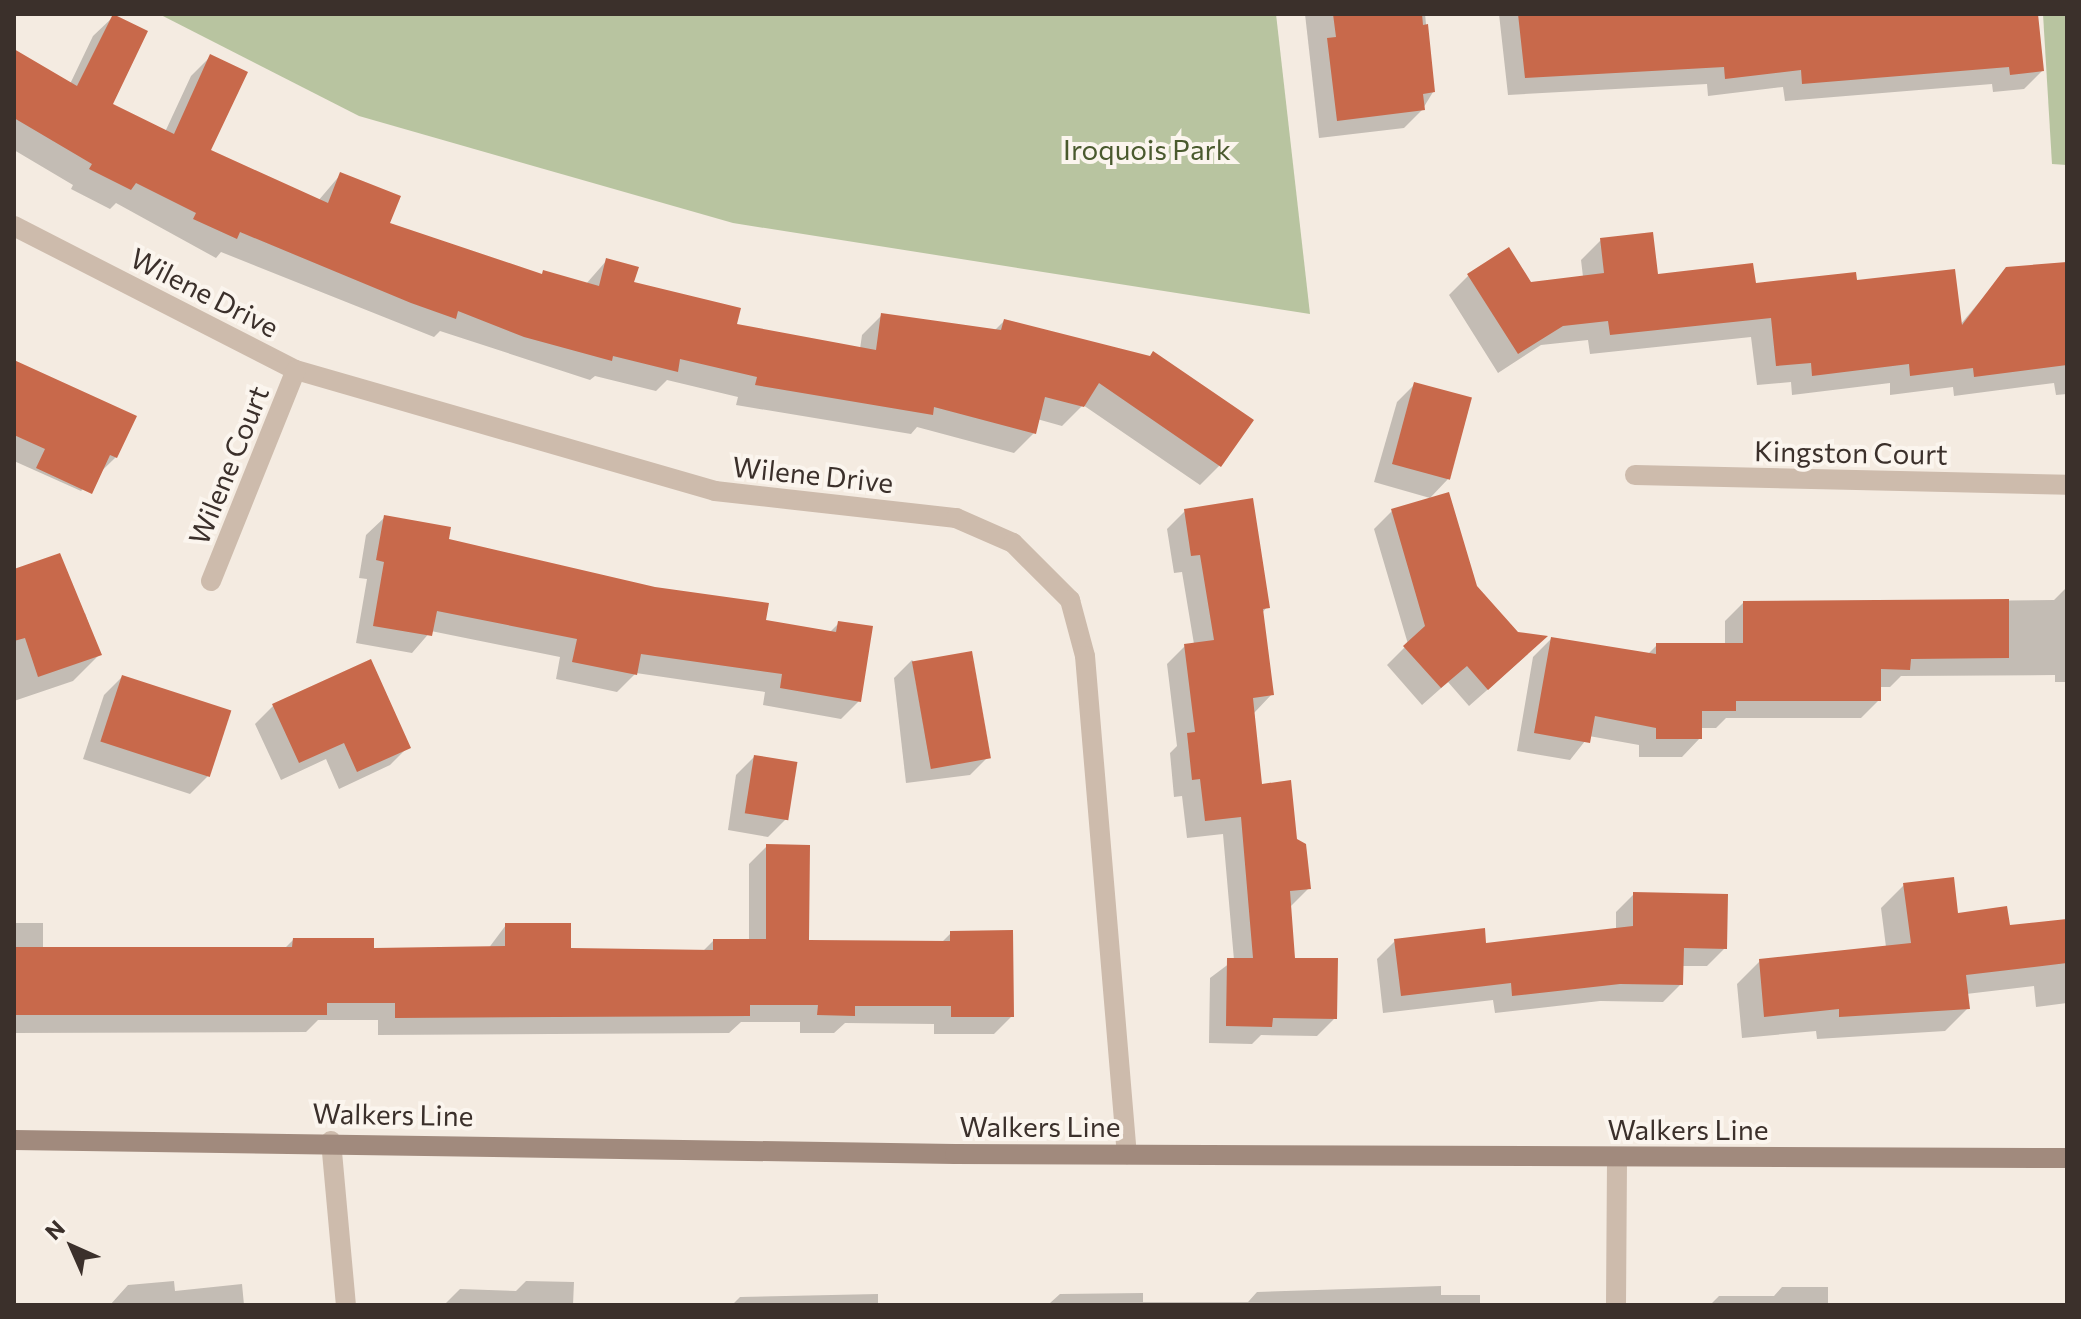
<!DOCTYPE html>
<style>
body{margin:0}
#map{position:relative;width:2081px;height:1319px;overflow:hidden;background:#f4ebe1;font-family:Commissioner,sans-serif}
div>[style]{position:absolute}
.green>*{inset:0;background:#b8c4a0}
.shadow>*{inset:0;background:#0003}
.building>*{inset:0;background:#c8694b;transform-origin:0 0}
.minor>*{height:20px;margin:-10px;padding:0 10px;transform-origin:10px;border-radius:10px;background:#cdbbac}
.secondary>*{height:20px;margin:-10px;padding:0 10px;transform-origin:10px;border-radius:10px;background:#a18a7d}
span{translate:-50% -50%;white-space:nowrap;text-align:center;line-height:1.15;-webkit-text-stroke:8px #fbf5ee;paint-order:stroke}
.park-label{font-size:28px;color:#4a5a2e}
.street-label{font-size:28px;color:#3b302b}
.frame{position:absolute;inset:0;border:16px solid #3b302b;pointer-events:none}
.north{position:absolute;left:32px;top:1207px;width:80px;height:80px;-webkit-text-stroke:6px #fbf5ee;paint-order:stroke;rotate:315deg;font-size:22px;font-weight:700;line-height:32px;text-align:center;color:#3b302b}
.north::after{content:'';display:block;margin:auto;width:28px;height:36px;background:#3b302b;clip-path:polygon(50% 0,100% 100%,50% 72%,0 100%)}
</style>
<div id="map">
<div class="green">
<div style="clip-path:polygon(159px 14px,1276px 14px,1310px 314px,733px 223px,359px 116px)"></div>
<div style="clip-path:polygon(2043px 14px,2067px 14px,2067px 165px,2052px 164px)"></div>
</div>
<div class="shadow">
<div style="clip-path:polygon(1305px 14px,1425px 14px,1433px 92px,1422px 110px,1404px 128px,1319px 138px)"></div>
<div style="clip-path:polygon(1499px 14px,2036px 14px,2042px 71px,2024px 89px,1993px 92px,1992px 84px,1785px 101px,1783px 87px,1708px 96px,1707px 84px,1508px 95px)"></div>
<div style="clip-path:polygon(113px 17px,111px 104px,165px 132px,191px 76px,211px 56px,209px 151px,318px 201px,341px 174px,388px 224px,540px 276px,586px 284px,607px 260px,632px 283px,735px 326px,860px 349px,862px 335px,882px 315px,994px 331px,1004px 321px,1149px 358px,1220px 465px,1200px 485px,1083px 405px,1062px 426px,1037px 419px,1034px 433px,1014px 453px,917px 427px,911px 434px,736px 405px,738px 397px,667px 380px,656px 391px,595px 376px,590px 380px,440px 331px,434px 337px,221px 252px,216px 258px,116px 203px,110px 209px,71px 189px,73px 185px,14px 150px,14px 51px,70px 84px,93px 36px)"></div>
<div style="clip-path:polygon(1601px 240px,1656px 276px,1754px 285px,1855px 282px,1960px 325px,2007px 269px,2067px 263px,2067px 394px,2056px 395px,2054px 383px,1954px 396px,1953px 387px,1890px 395px,1890px 383px,1792px 395px,1791px 382px,1757px 385px,1751px 337px,1590px 354px,1588px 340px,1541px 345px,1498px 373px,1449px 295px,1469px 275px,1530px 284px,1583px 277px,1581px 260px)"></div>
<div style="clip-path:polygon(14px 363px,116px 457px,81px 491px,14px 461px)"></div>
<div style="clip-path:polygon(1415px 384px,1448px 479px,1430px 498px,1374px 482px,1397px 402px)"></div>
<div style="clip-path:polygon(1448px 494px,1475px 587px,1528px 654px,1469px 706px,1448px 682px,1422px 705px,1387px 665px,1408px 644px,1374px 529px,1392px 511px)"></div>
<div style="clip-path:polygon(1185px 511px,1267px 607px,1262px 613px,1272px 694px,1254px 713px,1260px 786px,1295px 840px,1308px 889px,1290px 907px,1294px 960px,1335px 1018px,1317px 1036px,1261px 1035px,1252px 1044px,1209px 1043px,1210px 978px,1234px 960px,1223px 834px,1187px 838px,1182px 796px,1174px 797px,1170px 753px,1177px 746px,1167px 664px,1185px 646px,1194px 644px,1182px 572px,1174px 573px,1167px 529px)"></div>
<div style="clip-path:polygon(385px 517px,447px 541px,764px 622px,829px 633px,839px 623px,859px 701px,841px 719px,763px 705px,765px 692px,636px 673px,617px 692px,556px 679px,560px 657px,431px 631px,412px 653px,356px 643px,367px 579px,359px 578px,366px 535px)"></div>
<div style="clip-path:polygon(14px 571px,80px 615px,85px 613px,99px 655px,73px 681px,14px 701px)"></div>
<div style="clip-path:polygon(2067px 587px,2067px 682px,2055px 682px,2055px 675px,1901px 676px,1890px 687px,1879px 687px,1879px 700px,1861px 718px,1726px 718px,1716px 728px,1700px 728px,1700px 738px,1682px 757px,1639px 757px,1639px 745px,1589px 736px,1570px 760px,1517px 751px,1533px 657px,1551px 639px,1647px 655px,1657px 645px,1725px 645px,1725px 621px,1743px 603px,2054px 600px)"></div>
<div style="clip-path:polygon(912px 660px,988px 757px,970px 775px,906px 783px,894px 678px)"></div>
<div style="clip-path:polygon(122px 677px,208px 776px,190px 794px,83px 759px,104px 695px)"></div>
<div style="clip-path:polygon(273px 706px,408px 747px,390px 765px,339px 789px,326px 759px,281px 780px,255px 724px)"></div>
<div style="clip-path:polygon(754px 757px,786px 819px,768px 837px,728px 830px,736px 775px)"></div>
<div style="clip-path:polygon(767px 846px,807px 942px,941px 943px,951px 933px,1012px 1016px,994px 1034px,934px 1034px,934px 1024px,845px 1023px,834px 1033px,800px 1033px,800px 1022px,741px 1022px,729px 1033px,378px 1035px,378px 1020px,318px 1020px,306px 1032px,14px 1033px,14px 923px,43px 923px,43px 949px,284px 949px,293px 940px,372px 950px,488px 949px,506px 925px,569px 950px,702px 952px,713px 941px,749px 941px,749px 864px)"></div>
<div style="clip-path:polygon(1904px 885px,1956px 915px,2008px 927px,2067px 921px,2067px 1003px,2036px 1007px,2034px 986px,1966px 994px,1968px 1008px,1945px 1031px,1817px 1039px,1816px 1031px,1742px 1038px,1737px 984px,1760px 961px,1886px 947px,1881px 908px)"></div>
<div style="clip-path:polygon(1634px 894px,1725px 948px,1707px 966px,1682px 966px,1681px 984px,1663px 1002px,1600px 1001px,1495px 1013px,1493px 1000px,1383px 1013px,1377px 959px,1395px 941px,1485px 945px,1616px 930px,1616px 912px)"></div>
<div style="clip-path:polygon(174px 1281px,175px 1291px,242px 1284px,244px 1305px,110px 1305px,128px 1285px)"></div>
<div style="clip-path:polygon(526px 1281px,574px 1282px,573px 1305px,734px 1303px,740px 1297px,878px 1294px,878px 1305px,444px 1305px,460px 1289px,516px 1291px)"></div>
<div style="clip-path:polygon(1441px 1286px,1441px 1295px,1480px 1295px,1480px 1305px,883px 1305px,1050px 1303px,1060px 1294px,1143px 1293px,1143px 1302px,1248px 1302px,1257px 1292px)"></div>
<div style="clip-path:polygon(1782px 1287px,1828px 1287px,1828px 1305px,1710px 1305px,1719px 1296px,1774px 1296px)"></div>
</div>
<div class="building">
<div style="clip-path:polygon(113px 14px,148px 31px,113px 104px,174px 134px,210px 54px,248px 72px,211px 150px,328px 203px,340px 172px,401px 196px,390px 223px,542px 274px,543px 270px,599px 286px,606px 258px,639px 267px,634px 282px,741px 308px,737px 324px,876px 350px,881px 313px,1001px 330px,1004px 319px,1150px 356px,1153px 351px,1254px 420px,1221px 467px,1099px 383px,1084px 407px,1045px 397px,1036px 434px,934px 407px,933px 415px,755px 385px,757px 377px,680px 359px,678px 372px,613px 356px,612px 361px,524px 337px,458px 311px,456px 319px,411px 303px,240px 232px,237px 239px,193px 219px,196px 213px,136px 183px,131px 190px,89px 169px,92px 164px,14px 118px,14px 49px,77px 86px)"></div>
<div style="clip-path:polygon(1333px 14px,1422px 14px,1423px 25px,1428px 24px,1435px 92px,1423px 94px,1425px 110px,1337px 121px,1327px 38px,1336px 37px)"></div>
<div style="clip-path:polygon(1518px 14px,2038px 14px,2044px 71px,2010px 75px,2009px 67px,1802px 84px,1801px 70px,1725px 79px,1724px 67px,1525px 78px)"></div>
<div style="clip-path:polygon(1653px 232px,1658px 274px,1753px 263px,1756px 283px,1856px 272px,1857px 280px,1955px 269px,1962px 325px,2006px 267px,2067px 262px,2067px 365px,1974px 377px,1973px 368px,1910px 376px,1909px 364px,1812px 376px,1811px 363px,1776px 366px,1771px 318px,1610px 335px,1608px 321px,1563px 326px,1518px 354px,1467px 274px,1509px 247px,1531px 282px,1604px 273px,1600px 238px)"></div>
<div style="clip-path:polygon(14px 360px,137px 416px,117px 458px,110px 455px,92px 494px,36px 468px,45px 449px,14px 435px)"></div>
<div style="left:1414px;top:382px;width:60px;height:85px;rotate:15deg"></div>
<div style="clip-path:polygon(1449px 492px,1477px 586px,1518px 632px,1548px 636px,1488px 690px,1467px 666px,1441px 688px,1403px 646px,1425px 626px,1391px 509px)"></div>
<div style="clip-path:polygon(1253px 498px,1270px 608px,1263px 609px,1274px 695px,1253px 698px,1262px 784px,1291px 780px,1297px 839px,1306px 844px,1311px 889px,1290px 891px,1295px 958px,1338px 958px,1337px 1019px,1273px 1018px,1272px 1027px,1226px 1026px,1227px 958px,1253px 958px,1241px 817px,1205px 821px,1200px 779px,1192px 780px,1187px 733px,1195px 732px,1184px 644px,1214px 640px,1200px 555px,1191px 556px,1184px 509px)"></div>
<div style="clip-path:polygon(384px 515px,451px 527px,449px 539px,655px 587px,769px 603px,766px 620px,836px 632px,838px 621px,873px 626px,861px 702px,780px 688px,782px 674px,641px 654px,637px 675px,572px 662px,577px 639px,437px 611px,432px 636px,373px 626px,384px 562px,376px 560px)"></div>
<div style="clip-path:polygon(60px 553px,102px 655px,38px 677px,25px 638px,14px 641px,14px 569px)"></div>
<div style="clip-path:polygon(2009px 599px,2009px 658px,1911px 659px,1910px 670px,1881px 669px,1881px 701px,1736px 701px,1736px 711px,1702px 711px,1702px 739px,1656px 739px,1656px 728px,1595px 716px,1590px 743px,1534px 733px,1551px 637px,1656px 654px,1656px 643px,1743px 643px,1743px 601px)"></div>
<div style="left:972px;top:651px;width:109px;height:61px;rotate:80deg"></div>
<div style="clip-path:polygon(371px 659px,411px 748px,357px 772px,344px 743px,299px 763px,272px 704px)"></div>
<div style="left:122px;top:675px;width:115px;height:70px;rotate:18deg"></div>
<div style="left:754px;top:755px;width:44px;height:59px;rotate:9deg"></div>
<div style="clip-path:polygon(766px 844px,810px 845px,809px 940px,950px 941px,950px 931px,1013px 930px,1014px 1017px,951px 1017px,951px 1006px,855px 1006px,855px 1016px,817px 1015px,818px 1005px,750px 1005px,750px 1016px,395px 1018px,395px 1003px,327px 1003px,327px 1015px,14px 1015px,14px 947px,292px 947px,293px 938px,374px 938px,374px 948px,505px 946px,505px 923px,571px 923px,571px 948px,713px 950px,713px 939px,766px 939px)"></div>
<div style="clip-path:polygon(1954px 877px,1958px 913px,2007px 906px,2010px 925px,2067px 919px,2067px 963px,1966px 975px,1970px 1009px,1839px 1017px,1839px 1009px,1764px 1017px,1759px 959px,1911px 943px,1903px 883px)"></div>
<div style="clip-path:polygon(1633px 892px,1728px 894px,1727px 949px,1684px 948px,1683px 985px,1620px 984px,1512px 996px,1511px 983px,1401px 996px,1394px 939px,1485px 928px,1486px 943px,1633px 926px)"></div>
</div>
<div class="minor">
<div style="left:14px;top:226px;width:317px;rotate:27.1deg"></div>
<div style="left:296px;top:370px;width:436px;rotate:16.1deg"></div>
<div style="left:715px;top:491px;width:243px;rotate:6.4deg"></div>
<div style="left:956px;top:518px;width:62px;rotate:23.7deg"></div>
<div style="left:1013px;top:543px;width:81px;rotate:45deg"></div>
<div style="left:1070px;top:600px;width:58px;rotate:75deg"></div>
<div style="left:1085px;top:656px;width:500px;rotate:85.2deg"></div>
<div style="left:1635px;top:475px;width:432px;rotate:1.3deg"></div>
<div style="left:211px;top:581px;width:227px;rotate:-68.1deg"></div>
<div style="left:331px;top:1141px;width:165px;rotate:84.8deg"></div>
<div style="left:1616px;top:1305px;width:148px;rotate:-89.6deg"></div>
</div>
<div class="secondary">
<div style="left:14px;top:1140px;width:941px;rotate:0.85deg"></div>
<div style="left:955px;top:1154px;width:1112px;rotate:0.21deg"></div>
</div>
<div class="park-label">
<span style="left:1147px;top:149px">Iroquois Park</span>
</div>
<div class="street-label">
<span style="left:205px;top:292px;rotate:27deg">Wilene Drive</span>
<span style="left:1851px;top:452px;rotate:1deg">Kingston Court</span>
<span style="left:228px;top:465px;rotate:-68deg">Wilene Court</span>
<span style="left:813px;top:474px;rotate:6deg">Wilene Drive</span>
<span style="left:393px;top:1114px;rotate:1deg">Walkers Line</span>
<span style="left:1040px;top:1126px">Walkers Line</span>
<span style="left:1688px;top:1129px">Walkers Line</span>
</div>
<div class="frame"></div>
<div class="north">N</div>
</div>
